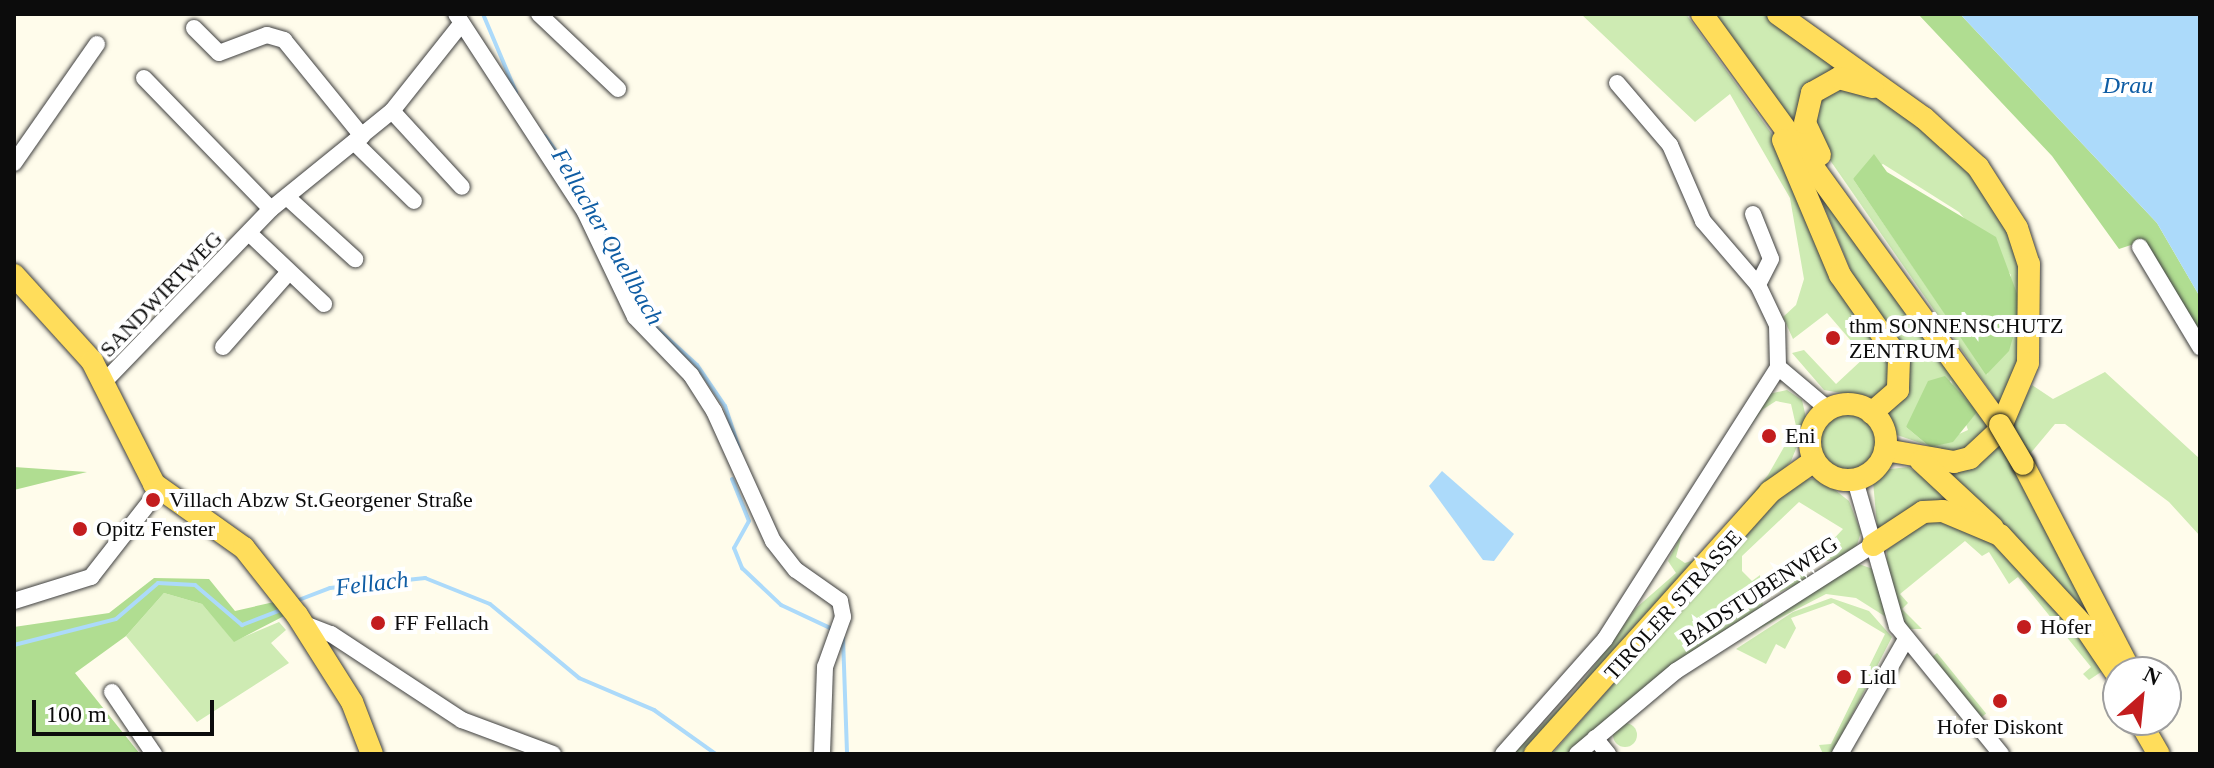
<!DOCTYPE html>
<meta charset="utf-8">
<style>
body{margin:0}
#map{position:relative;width:2214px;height:768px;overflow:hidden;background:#fffceb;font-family:Georgia,serif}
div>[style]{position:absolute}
.green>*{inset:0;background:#ceebb3;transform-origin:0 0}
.round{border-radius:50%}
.forest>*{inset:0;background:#b0dd91}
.water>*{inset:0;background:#acdafa}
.stream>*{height:4px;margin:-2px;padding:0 2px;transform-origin:2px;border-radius:2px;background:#acdafa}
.roads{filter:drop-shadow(0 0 2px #3f3f3f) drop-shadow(0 0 2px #3f3f3f)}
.minor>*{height:16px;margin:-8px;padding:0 8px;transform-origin:8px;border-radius:8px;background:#fff}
.major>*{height:22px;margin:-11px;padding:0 11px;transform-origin:11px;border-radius:11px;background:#ffdd5b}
.major>.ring{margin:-11px;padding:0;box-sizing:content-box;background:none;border:22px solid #ffdd5b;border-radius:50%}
.bridges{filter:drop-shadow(0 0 2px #1d1d1d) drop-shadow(0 0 2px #1d1d1d)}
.major-bridge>*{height:22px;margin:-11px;padding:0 11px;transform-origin:11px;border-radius:11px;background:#ffdd5b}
.dots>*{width:22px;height:22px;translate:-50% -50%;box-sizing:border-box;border:4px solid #fff;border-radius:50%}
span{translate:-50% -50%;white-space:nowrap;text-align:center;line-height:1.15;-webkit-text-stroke:8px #fff;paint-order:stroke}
.street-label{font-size:22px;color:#0c0c0c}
.poi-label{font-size:22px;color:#0c0c0c}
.left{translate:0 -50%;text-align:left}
.water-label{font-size:24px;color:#0f5da4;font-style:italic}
.frame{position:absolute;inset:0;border:16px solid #0c0c0c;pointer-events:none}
.north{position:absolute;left:2102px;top:656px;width:80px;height:80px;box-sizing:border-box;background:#fff;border:2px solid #9e9e9e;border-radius:50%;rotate:27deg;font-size:22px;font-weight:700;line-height:32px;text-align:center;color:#0c0c0c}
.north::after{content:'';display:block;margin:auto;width:28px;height:36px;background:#c31d1e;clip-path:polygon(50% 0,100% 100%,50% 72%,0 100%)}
.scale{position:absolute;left:32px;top:700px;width:182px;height:36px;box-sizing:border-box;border:4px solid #0c0c0c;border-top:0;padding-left:10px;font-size:24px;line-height:28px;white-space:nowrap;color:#0c0c0c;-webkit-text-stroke:6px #fff;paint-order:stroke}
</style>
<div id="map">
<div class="green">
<div style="clip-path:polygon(1581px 14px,1686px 14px,1779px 144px,1896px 373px,1881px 400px,1824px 390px,1792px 353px,1804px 350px,1836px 384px,1865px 357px,1827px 313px,1793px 339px,1783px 317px,1796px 305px,1804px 279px,1790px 198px,1730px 94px,1695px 122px)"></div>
<div style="clip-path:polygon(1712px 14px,1770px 14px,1848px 68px,1791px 120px)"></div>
<div style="clip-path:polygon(evenodd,1861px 86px,1928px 132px,1972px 173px,2003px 217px,2020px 262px,2024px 347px,2002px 408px,1816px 140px,1812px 109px,1828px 89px,1861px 86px,1883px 164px,1959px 212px,2011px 275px,1987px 375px,1853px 179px,1883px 164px)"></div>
<div style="clip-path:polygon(evenodd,1818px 192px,1991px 429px,1969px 449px,1953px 454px,1894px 434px,1883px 414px,1902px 392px,1818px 192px,1951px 380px,1968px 430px,1930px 447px,1906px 427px,1951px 380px)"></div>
<div style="clip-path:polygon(2105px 372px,2200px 459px,2200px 536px,2169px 502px,2065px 424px,2055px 424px,2029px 455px,2012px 424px,2032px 385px,2053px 399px)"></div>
<div style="clip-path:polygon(1787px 390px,1802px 400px,1807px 422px,1791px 461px,1523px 754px,1513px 754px,1575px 692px,1636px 608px,1676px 573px,1668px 561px,1683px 531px,1676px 557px,1685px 563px,1697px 559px,1768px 475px,1796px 426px,1791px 404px,1776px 401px,1762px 410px,1733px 450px,1768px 394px)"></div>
<div class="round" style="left:1817px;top:411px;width:60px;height:60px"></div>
<div style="clip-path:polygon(1999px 442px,2116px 655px,1940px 470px)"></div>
<div style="clip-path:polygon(1908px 467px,1957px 496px,1878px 537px,1873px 481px,1882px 470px)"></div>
<div style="clip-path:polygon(1820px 478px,1849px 501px,1861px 532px,1857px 545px,1841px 560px,1812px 562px,1843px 529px,1799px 502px,1742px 556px,1742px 571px,1752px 581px,1760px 575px,1763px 607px,1653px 680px,1568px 754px,1552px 754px,1769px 504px,1801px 480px)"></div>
<div style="clip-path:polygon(1934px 515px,1990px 538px,2107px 668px,2089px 680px,2083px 674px,2091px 667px,2018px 577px,2009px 584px,1989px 552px,1982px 556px,1965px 541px,1900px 594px,1908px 603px,1902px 609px,1922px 629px,1907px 629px,1886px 568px,1887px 550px)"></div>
<div style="clip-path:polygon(1856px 563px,1873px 569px,1886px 617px,1856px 598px,1826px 594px,1745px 636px)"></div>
<div style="clip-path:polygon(1802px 570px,1810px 579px,1780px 592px,1779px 586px)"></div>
<div style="clip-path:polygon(164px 593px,202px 604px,234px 641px,279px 622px,286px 630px,271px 643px,289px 663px,197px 722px,126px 636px)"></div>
<div style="clip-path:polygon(1831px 598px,1869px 611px,1892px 637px,1832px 754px,1823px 754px,1819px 745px,1831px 744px,1885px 634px,1833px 603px,1791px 618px,1796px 628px,1785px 649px,1776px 644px,1766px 664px,1736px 649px,1793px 612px)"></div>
<div style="left:1937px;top:653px;width:78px;height:7px;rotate:51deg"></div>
<div class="round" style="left:1613px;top:723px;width:24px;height:24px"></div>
</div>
<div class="forest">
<div style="clip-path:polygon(1918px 14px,1960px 14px,2157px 223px,2200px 297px,2200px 339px,2143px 241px,2119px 249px,2052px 156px)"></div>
<div style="clip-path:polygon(1874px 154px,1887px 172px,1996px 237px,2022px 307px,2009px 351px,1986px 375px,1853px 179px)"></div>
<div style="clip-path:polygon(1945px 376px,1977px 412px,1953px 442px,1930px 447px,1906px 427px,1928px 381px)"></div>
<div style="clip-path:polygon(14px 467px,87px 472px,14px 490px)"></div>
<div style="clip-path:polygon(154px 578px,209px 579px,235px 611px,274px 602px,286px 615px,234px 642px,202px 604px,164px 593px,126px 636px,75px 673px,140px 754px,14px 754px,14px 627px,109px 613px)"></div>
</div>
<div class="water">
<div style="clip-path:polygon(1960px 14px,2200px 14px,2200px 297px,2157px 223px)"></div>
<div style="clip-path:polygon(1442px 471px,1514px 534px,1494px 561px,1483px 560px,1429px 486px)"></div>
</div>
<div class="stream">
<div style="left:483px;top:14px;width:85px;rotate:67.1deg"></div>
<div style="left:545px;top:136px;width:75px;rotate:54.2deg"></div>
<div style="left:589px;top:197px;width:139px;rotate:64deg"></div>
<div style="left:650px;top:322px;width:64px;rotate:42.5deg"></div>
<div style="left:697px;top:365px;width:50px;rotate:55.7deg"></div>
<div style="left:725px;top:406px;width:47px;rotate:71.6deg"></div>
<div style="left:732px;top:479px;width:45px;rotate:68deg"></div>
<div style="left:749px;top:521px;width:31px;rotate:119deg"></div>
<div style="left:734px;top:548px;width:22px;rotate:68deg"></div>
<div style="left:742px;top:568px;width:54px;rotate:43.5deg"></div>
<div style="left:781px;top:605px;width:54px;rotate:25.1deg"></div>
<div style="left:296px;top:601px;width:36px;rotate:-21deg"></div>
<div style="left:330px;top:588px;width:96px;rotate:-6deg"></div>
<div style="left:425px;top:578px;width:70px;rotate:21.8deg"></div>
<div style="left:490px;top:604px;width:116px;rotate:39.7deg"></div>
<div style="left:579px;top:678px;width:82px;rotate:23.1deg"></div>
<div style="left:654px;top:710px;width:76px;rotate:35.4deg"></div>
<div style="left:843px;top:638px;width:116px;rotate:88deg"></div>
<div style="left:14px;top:645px;width:105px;rotate:-14.3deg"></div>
<div style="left:116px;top:619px;width:55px;rotate:-40.6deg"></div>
<div style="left:158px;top:583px;width:37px;rotate:3deg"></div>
<div style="left:195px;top:585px;width:62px;rotate:40.4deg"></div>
<div style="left:242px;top:625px;width:42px;rotate:-21deg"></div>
</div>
<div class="roads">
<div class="minor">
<div style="left:456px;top:14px;width:236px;rotate:56.9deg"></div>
<div style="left:585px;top:212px;width:116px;rotate:64.5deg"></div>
<div style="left:635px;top:317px;width:81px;rotate:46deg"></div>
<div style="left:691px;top:375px;width:43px;rotate:57.4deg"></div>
<div style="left:714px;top:411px;width:143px;rotate:65.6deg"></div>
<div style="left:773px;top:541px;width:37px;rotate:52deg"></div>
<div style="left:796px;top:570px;width:54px;rotate:35.2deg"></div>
<div style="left:840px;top:601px;width:16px;rotate:79deg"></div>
<div style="left:843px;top:617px;width:53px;rotate:109.8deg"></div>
<div style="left:825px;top:667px;width:87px;rotate:92deg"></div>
<div style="left:539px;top:14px;width:109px;rotate:43.5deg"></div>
<div style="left:194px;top:28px;width:35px;rotate:45deg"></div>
<div style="left:219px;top:53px;width:51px;rotate:-20.6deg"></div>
<div style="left:267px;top:35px;width:18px;rotate:16deg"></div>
<div style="left:284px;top:40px;width:124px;rotate:50.9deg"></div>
<div style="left:144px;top:78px;width:182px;rotate:45.9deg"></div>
<div style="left:1617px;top:83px;width:82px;rotate:49.5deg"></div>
<div style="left:1670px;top:145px;width:83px;rotate:66.5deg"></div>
<div style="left:1703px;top:221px;width:84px;rotate:49.3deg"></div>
<div style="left:1758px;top:285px;width:44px;rotate:64.6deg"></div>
<div style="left:1777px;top:325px;width:42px;rotate:88.6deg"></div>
<div style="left:392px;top:111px;width:103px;rotate:47.4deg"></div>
<div style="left:354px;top:142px;width:84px;rotate:44.5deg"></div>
<div style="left:14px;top:163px;width:145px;rotate:-55.1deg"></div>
<div style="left:288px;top:198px;width:91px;rotate:42.3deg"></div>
<div style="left:1753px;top:214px;width:48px;rotate:68.2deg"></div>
<div style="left:1771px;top:259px;width:29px;rotate:117deg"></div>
<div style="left:250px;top:234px;width:102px;rotate:43.4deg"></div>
<div style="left:2140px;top:247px;width:117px;rotate:59deg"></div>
<div style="left:223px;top:347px;width:100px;rotate:-48.7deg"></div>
<div style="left:103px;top:383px;width:242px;rotate:-46deg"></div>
<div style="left:271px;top:209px;width:156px;rotate:-39deg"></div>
<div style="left:392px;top:111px;width:112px;rotate:-51.5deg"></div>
<div style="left:1855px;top:480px;width:152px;rotate:74deg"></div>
<div style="left:1897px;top:626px;width:165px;rotate:50.9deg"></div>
<div style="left:14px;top:601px;width:81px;rotate:-17.3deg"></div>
<div style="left:91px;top:577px;width:110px;rotate:-52deg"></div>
<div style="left:302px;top:623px;width:31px;rotate:21deg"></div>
<div style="left:331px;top:634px;width:157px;rotate:33.3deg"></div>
<div style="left:462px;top:720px;width:97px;rotate:20.5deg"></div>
<div style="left:112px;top:692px;width:75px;rotate:55.9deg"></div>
<div style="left:1595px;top:738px;width:21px;rotate:51deg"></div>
<div style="left:1503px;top:754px;width:154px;rotate:-48.4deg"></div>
<div style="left:1605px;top:639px;width:322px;rotate:-57.5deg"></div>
<div style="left:1778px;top:367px;width:65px;rotate:40deg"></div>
<div style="left:1577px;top:754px;width:129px;rotate:-40deg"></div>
<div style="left:1676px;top:671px;width:234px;rotate:-32.6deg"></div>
<div style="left:1840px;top:754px;width:133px;rotate:-60.1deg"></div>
</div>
<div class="major">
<div style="left:1702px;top:14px;width:508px;rotate:54.06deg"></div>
<div style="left:1778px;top:14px;width:179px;rotate:35.5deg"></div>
<div style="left:1924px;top:118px;width:73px;rotate:42.2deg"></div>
<div style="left:1978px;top:167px;width:72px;rotate:57.4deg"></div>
<div style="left:2017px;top:228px;width:38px;rotate:72deg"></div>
<div style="left:2029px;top:264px;width:99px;rotate:90.6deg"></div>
<div style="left:2028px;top:363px;width:74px;rotate:113.1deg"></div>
<div style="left:1999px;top:431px;width:40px;rotate:137deg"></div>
<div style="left:1970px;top:458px;width:16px;rotate:166deg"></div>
<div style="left:1954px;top:462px;width:70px;rotate:-170.1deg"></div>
<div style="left:1783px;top:140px;width:147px;rotate:67.1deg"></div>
<div style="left:1840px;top:275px;width:103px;rotate:54.9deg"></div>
<div style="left:1899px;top:359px;width:31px;rotate:92deg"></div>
<div style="left:1898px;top:390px;width:35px;rotate:139deg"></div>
<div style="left:1820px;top:155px;width:35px;rotate:-115deg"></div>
<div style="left:1805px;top:123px;width:31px;rotate:-77deg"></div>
<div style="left:1812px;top:93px;width:31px;rotate:-29deg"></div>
<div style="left:1839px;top:78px;width:35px;rotate:15deg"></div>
<div style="left:14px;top:275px;width:116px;rotate:47.8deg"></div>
<div style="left:92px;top:361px;width:138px;rotate:63.2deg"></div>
<div style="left:154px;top:484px;width:110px;rotate:35.4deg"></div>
<div style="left:244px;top:548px;width:85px;rotate:51.7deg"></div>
<div style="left:297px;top:615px;width:103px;rotate:57.7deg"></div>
<div style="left:352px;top:702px;width:56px;rotate:69deg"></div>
<div class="ring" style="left:1810px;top:404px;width:54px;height:54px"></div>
<div style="left:1921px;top:461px;width:98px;rotate:42.9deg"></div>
<div style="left:2023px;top:464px;width:234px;rotate:62.6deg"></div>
<div style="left:1873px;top:545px;width:60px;rotate:-33.4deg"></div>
<div style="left:1923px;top:512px;width:20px;rotate:-3deg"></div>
<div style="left:1943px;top:511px;width:62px;rotate:22.8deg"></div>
<div style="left:2000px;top:535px;width:125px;rotate:47.3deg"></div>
<div style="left:2085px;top:627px;width:59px;rotate:56deg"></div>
<div style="left:2139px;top:720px;width:39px;rotate:60deg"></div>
<div style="left:1535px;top:754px;width:352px;rotate:-48.1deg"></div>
<div style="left:1770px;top:492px;width:54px;rotate:-35.2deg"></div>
</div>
</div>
<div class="bridges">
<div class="major-bridge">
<div style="left:2000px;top:425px;width:45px;rotate:59.5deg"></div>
</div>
</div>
<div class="dots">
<div style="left:1833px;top:338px;background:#c31d1e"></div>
<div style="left:1769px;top:436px;background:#c31d1e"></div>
<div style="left:153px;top:500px;background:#c31d1e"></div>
<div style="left:80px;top:529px;background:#c31d1e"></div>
<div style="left:378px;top:623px;background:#c31d1e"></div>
<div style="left:2024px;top:627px;background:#c31d1e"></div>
<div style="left:1844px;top:677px;background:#c31d1e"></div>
<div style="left:2000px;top:701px;background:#c31d1e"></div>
</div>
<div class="street-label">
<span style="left:161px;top:294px;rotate:-46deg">SANDWIRTWEG</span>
<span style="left:1759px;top:591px;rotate:-33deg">BADSTUBENWEG</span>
<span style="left:1673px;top:605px;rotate:-48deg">TIROLER STRASSE</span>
</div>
<div class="poi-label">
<span class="left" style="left:1849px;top:338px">thm SONNENSCHUTZ<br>ZENTRUM</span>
<span class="left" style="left:1785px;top:436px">Eni</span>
<span class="left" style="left:169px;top:500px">Villach Abzw St.Georgener Straße</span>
<span class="left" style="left:96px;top:529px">Opitz Fenster</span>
<span class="left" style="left:394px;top:623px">FF Fellach</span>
<span class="left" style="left:2040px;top:627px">Hofer</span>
<span class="left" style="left:1860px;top:677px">Lidl</span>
<span style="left:2000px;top:727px">Hofer Diskont</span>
</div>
<div class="water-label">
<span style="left:2128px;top:86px">Drau</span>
<span style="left:607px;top:237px;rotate:60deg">Fellacher Quellbach</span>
<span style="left:372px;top:584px;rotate:-7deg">Fellach</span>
</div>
<div class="frame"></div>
<div class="north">N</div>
<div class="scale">100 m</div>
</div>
